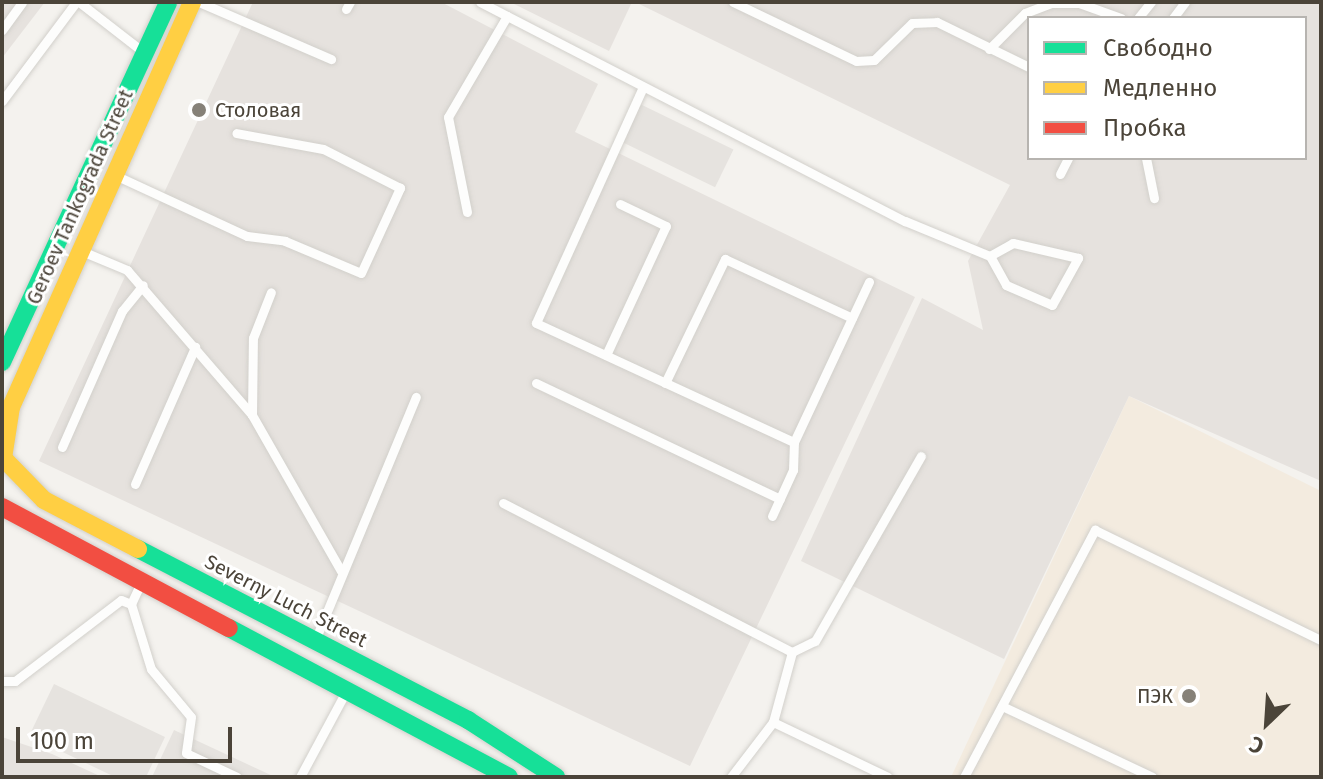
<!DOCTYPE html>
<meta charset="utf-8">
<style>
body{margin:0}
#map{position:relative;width:1323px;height:779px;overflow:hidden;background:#f4f2ee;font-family:"Fira Sans",sans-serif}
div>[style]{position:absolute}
.commercial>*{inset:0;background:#f3ebdf}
.industrial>*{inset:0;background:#e6e2de}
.parking>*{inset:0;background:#e6e3df;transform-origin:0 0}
.roads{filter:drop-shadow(0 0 2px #d2d0cb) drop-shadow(0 0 2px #d2d0cb)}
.lane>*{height:9px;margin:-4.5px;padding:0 4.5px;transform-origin:4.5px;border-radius:4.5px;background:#fdfdfc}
.fast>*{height:18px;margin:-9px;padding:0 9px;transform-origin:9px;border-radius:9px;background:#16e098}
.slow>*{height:18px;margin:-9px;padding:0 9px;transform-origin:9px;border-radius:9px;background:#ffcf43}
.jam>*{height:18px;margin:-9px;padding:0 9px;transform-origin:9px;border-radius:9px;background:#f24e42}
.dots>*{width:22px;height:22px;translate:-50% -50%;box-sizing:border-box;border:4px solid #fff;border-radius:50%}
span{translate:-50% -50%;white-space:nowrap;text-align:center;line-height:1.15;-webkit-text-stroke:6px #fff;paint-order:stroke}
.poi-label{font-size:20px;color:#4b4439}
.left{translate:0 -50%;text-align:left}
.right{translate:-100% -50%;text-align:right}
.street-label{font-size:20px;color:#4b4439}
.frame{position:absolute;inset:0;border:4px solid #4b4439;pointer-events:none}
.legend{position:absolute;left:1027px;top:16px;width:280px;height:144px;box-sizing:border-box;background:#fff;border:2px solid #b7b4b0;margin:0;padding:10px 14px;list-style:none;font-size:24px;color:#4b4439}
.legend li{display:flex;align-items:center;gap:16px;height:40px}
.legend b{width:40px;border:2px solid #b7b4b0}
.north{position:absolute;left:1227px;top:683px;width:80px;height:80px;-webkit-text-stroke:6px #fff;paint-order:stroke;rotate:205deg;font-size:22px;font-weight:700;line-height:32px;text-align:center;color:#4b4439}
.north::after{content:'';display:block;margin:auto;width:28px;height:36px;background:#4b4439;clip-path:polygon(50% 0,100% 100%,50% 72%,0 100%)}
.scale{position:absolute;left:16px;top:727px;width:216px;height:36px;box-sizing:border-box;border:4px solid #4b4439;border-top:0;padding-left:10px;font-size:24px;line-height:28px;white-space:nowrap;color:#4b4439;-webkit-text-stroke:6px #fff;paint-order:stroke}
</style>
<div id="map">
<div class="commercial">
<div style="clip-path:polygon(1129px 396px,1321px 491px,1321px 777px,951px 777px)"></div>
</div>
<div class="industrial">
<div style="clip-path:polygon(2px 2px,45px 2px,2px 58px)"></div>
<div style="clip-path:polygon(253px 2px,441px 2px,598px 84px,575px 132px,915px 297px,690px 766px,39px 461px)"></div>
<div style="clip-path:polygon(510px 2px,632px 2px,609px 51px)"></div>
<div style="clip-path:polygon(evenodd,635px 2px,1321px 2px,1321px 481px,1129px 396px,1004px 659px,801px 561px,922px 298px,983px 330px,968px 261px,1010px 185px,635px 2px,1029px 18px,1305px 18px,1305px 158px,1029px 158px,1029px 18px)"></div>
<div style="clip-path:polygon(2px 737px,52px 754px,102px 777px,2px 777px)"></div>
</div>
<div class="parking">
<div style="left:640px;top:104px;width:104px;height:42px;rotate:26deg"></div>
<div style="clip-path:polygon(54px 684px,165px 737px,146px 777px,115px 777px,29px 736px)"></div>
<div style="clip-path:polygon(174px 730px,275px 777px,152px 777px)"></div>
</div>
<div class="roads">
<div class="lane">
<div style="left:79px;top:2px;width:80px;rotate:37.9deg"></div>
<div style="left:199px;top:2px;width:144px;rotate:23.4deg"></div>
<div style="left:480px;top:2px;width:478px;rotate:27.3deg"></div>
<div style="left:905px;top:221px;width:92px;rotate:22.4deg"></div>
<div style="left:990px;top:256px;width:33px;rotate:61deg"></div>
<div style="left:1006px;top:285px;width:50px;rotate:23.5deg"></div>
<div style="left:1052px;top:305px;width:54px;rotate:-61deg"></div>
<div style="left:1078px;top:258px;width:67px;rotate:-167deg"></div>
<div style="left:1013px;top:243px;width:26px;rotate:151deg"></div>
<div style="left:733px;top:2px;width:136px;rotate:25.6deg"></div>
<div style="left:856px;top:61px;width:18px;rotate:-3deg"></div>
<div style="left:874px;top:60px;width:53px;rotate:-44.2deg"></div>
<div style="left:912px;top:23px;width:25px;rotate:-2deg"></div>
<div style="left:937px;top:22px;width:102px;rotate:26.1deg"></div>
<div style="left:346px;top:9px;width:8px;rotate:-60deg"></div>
<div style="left:1138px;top:18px;width:21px;rotate:-51deg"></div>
<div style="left:1173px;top:18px;width:20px;rotate:-53deg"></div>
<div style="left:2px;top:30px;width:34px;rotate:-54deg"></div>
<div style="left:989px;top:49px;width:51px;rotate:-45deg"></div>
<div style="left:1025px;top:13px;width:28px;rotate:-21deg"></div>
<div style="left:1051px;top:3px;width:28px"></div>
<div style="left:1079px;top:3px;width:45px;rotate:19.7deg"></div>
<div style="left:643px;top:87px;width:259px;rotate:114.4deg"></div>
<div style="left:536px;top:323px;width:284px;rotate:24.8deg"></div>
<div style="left:2px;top:101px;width:124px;rotate:-53.2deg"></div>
<div style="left:1146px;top:158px;width:41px;rotate:78.7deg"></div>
<div style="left:1060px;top:174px;width:18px;rotate:-63deg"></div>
<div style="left:117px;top:176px;width:143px;rotate:24.8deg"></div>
<div style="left:247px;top:236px;width:38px;rotate:7deg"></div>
<div style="left:285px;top:241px;width:82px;rotate:22.8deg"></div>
<div style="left:361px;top:273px;width:94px;rotate:-65.4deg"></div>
<div style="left:400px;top:188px;width:86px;rotate:-153.1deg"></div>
<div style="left:323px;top:149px;width:88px;rotate:-169.6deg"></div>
<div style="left:467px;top:212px;width:97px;rotate:-101.3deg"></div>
<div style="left:448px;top:117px;width:117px;rotate:-59.7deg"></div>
<div style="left:84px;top:252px;width:47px;rotate:22.7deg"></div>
<div style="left:127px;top:270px;width:191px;rotate:49.2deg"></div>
<div style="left:252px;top:415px;width:180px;rotate:60.3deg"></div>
<div style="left:606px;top:355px;width:142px;rotate:-65.1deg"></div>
<div style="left:666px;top:226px;width:51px;rotate:-154.4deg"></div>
<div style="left:536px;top:383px;width:270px;rotate:25.4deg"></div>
<div style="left:665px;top:383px;width:138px;rotate:-64.2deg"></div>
<div style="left:725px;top:259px;width:140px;rotate:24.9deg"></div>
<div style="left:252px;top:415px;width:77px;rotate:-89.3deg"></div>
<div style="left:253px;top:338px;width:49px;rotate:-68.6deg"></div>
<div style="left:62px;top:447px;width:149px;rotate:-66.2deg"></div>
<div style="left:122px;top:311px;width:33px;rotate:-51deg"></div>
<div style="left:135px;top:484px;width:150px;rotate:-66.3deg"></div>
<div style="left:503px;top:503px;width:325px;rotate:27.3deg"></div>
<div style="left:792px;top:652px;width:73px;rotate:105.2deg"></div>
<div style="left:773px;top:722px;width:69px;rotate:127.4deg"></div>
<div style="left:772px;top:516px;width:51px;rotate:-65.5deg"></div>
<div style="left:793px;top:470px;width:28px;rotate:-88deg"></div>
<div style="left:794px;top:442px;width:177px;rotate:-64.9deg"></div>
<div style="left:131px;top:604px;width:68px;rotate:72.9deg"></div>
<div style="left:151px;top:669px;width:62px;rotate:50.2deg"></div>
<div style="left:191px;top:717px;width:36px;rotate:98deg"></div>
<div style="left:186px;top:753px;width:56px;rotate:25.2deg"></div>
<div style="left:316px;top:638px;width:261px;rotate:-67.5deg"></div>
<div style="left:792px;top:652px;width:25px;rotate:-26deg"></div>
<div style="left:815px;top:641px;width:213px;rotate:-60.2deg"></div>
<div style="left:2px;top:681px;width:13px"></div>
<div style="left:15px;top:681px;width:133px;rotate:-37.4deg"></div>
<div style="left:121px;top:600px;width:11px;rotate:22deg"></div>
<div style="left:131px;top:604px;width:23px;rotate:-65deg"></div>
<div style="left:1002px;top:706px;width:166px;rotate:25.3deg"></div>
<div style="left:773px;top:722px;width:127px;rotate:25.6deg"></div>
<div style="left:300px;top:777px;width:95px;rotate:-61.8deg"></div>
<div style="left:964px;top:777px;width:280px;rotate:-62.1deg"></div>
<div style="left:1095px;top:530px;width:251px;rotate:26deg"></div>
</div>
<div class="fast">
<div style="left:2px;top:362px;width:396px;rotate:-65.2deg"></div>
<div style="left:138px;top:549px;width:372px;rotate:27.4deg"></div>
<div style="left:468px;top:720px;width:105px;rotate:32.9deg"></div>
<div style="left:229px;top:628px;width:317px;rotate:28deg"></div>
</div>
<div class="slow">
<div style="left:138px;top:549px;width:106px;rotate:-152.5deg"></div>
<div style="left:44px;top:500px;width:59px;rotate:-134.3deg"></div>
<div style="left:3px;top:458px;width:52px;rotate:-81.1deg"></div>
<div style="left:11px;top:407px;width:444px;rotate:-65.9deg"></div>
</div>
<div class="jam">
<div style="left:2px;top:507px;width:257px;rotate:28.1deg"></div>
</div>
</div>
<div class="dots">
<div style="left:199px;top:110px;background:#868178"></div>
<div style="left:1189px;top:696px;background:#868178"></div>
</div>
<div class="poi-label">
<span class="left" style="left:215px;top:110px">Столовая</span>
<span class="right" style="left:1173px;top:696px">ПЭК</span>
</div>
<div class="street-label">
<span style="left:80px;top:197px;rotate:-66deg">Geroev Tankograda Street</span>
<span style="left:286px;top:601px;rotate:27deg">Severny Luch Street</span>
</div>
<div class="frame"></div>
<ul class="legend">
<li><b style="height:10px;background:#16e098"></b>Свободно</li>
<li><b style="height:10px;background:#ffcf43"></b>Медленно</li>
<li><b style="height:10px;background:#f24e42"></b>Пробка</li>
</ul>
<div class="north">С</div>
<div class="scale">100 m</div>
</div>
